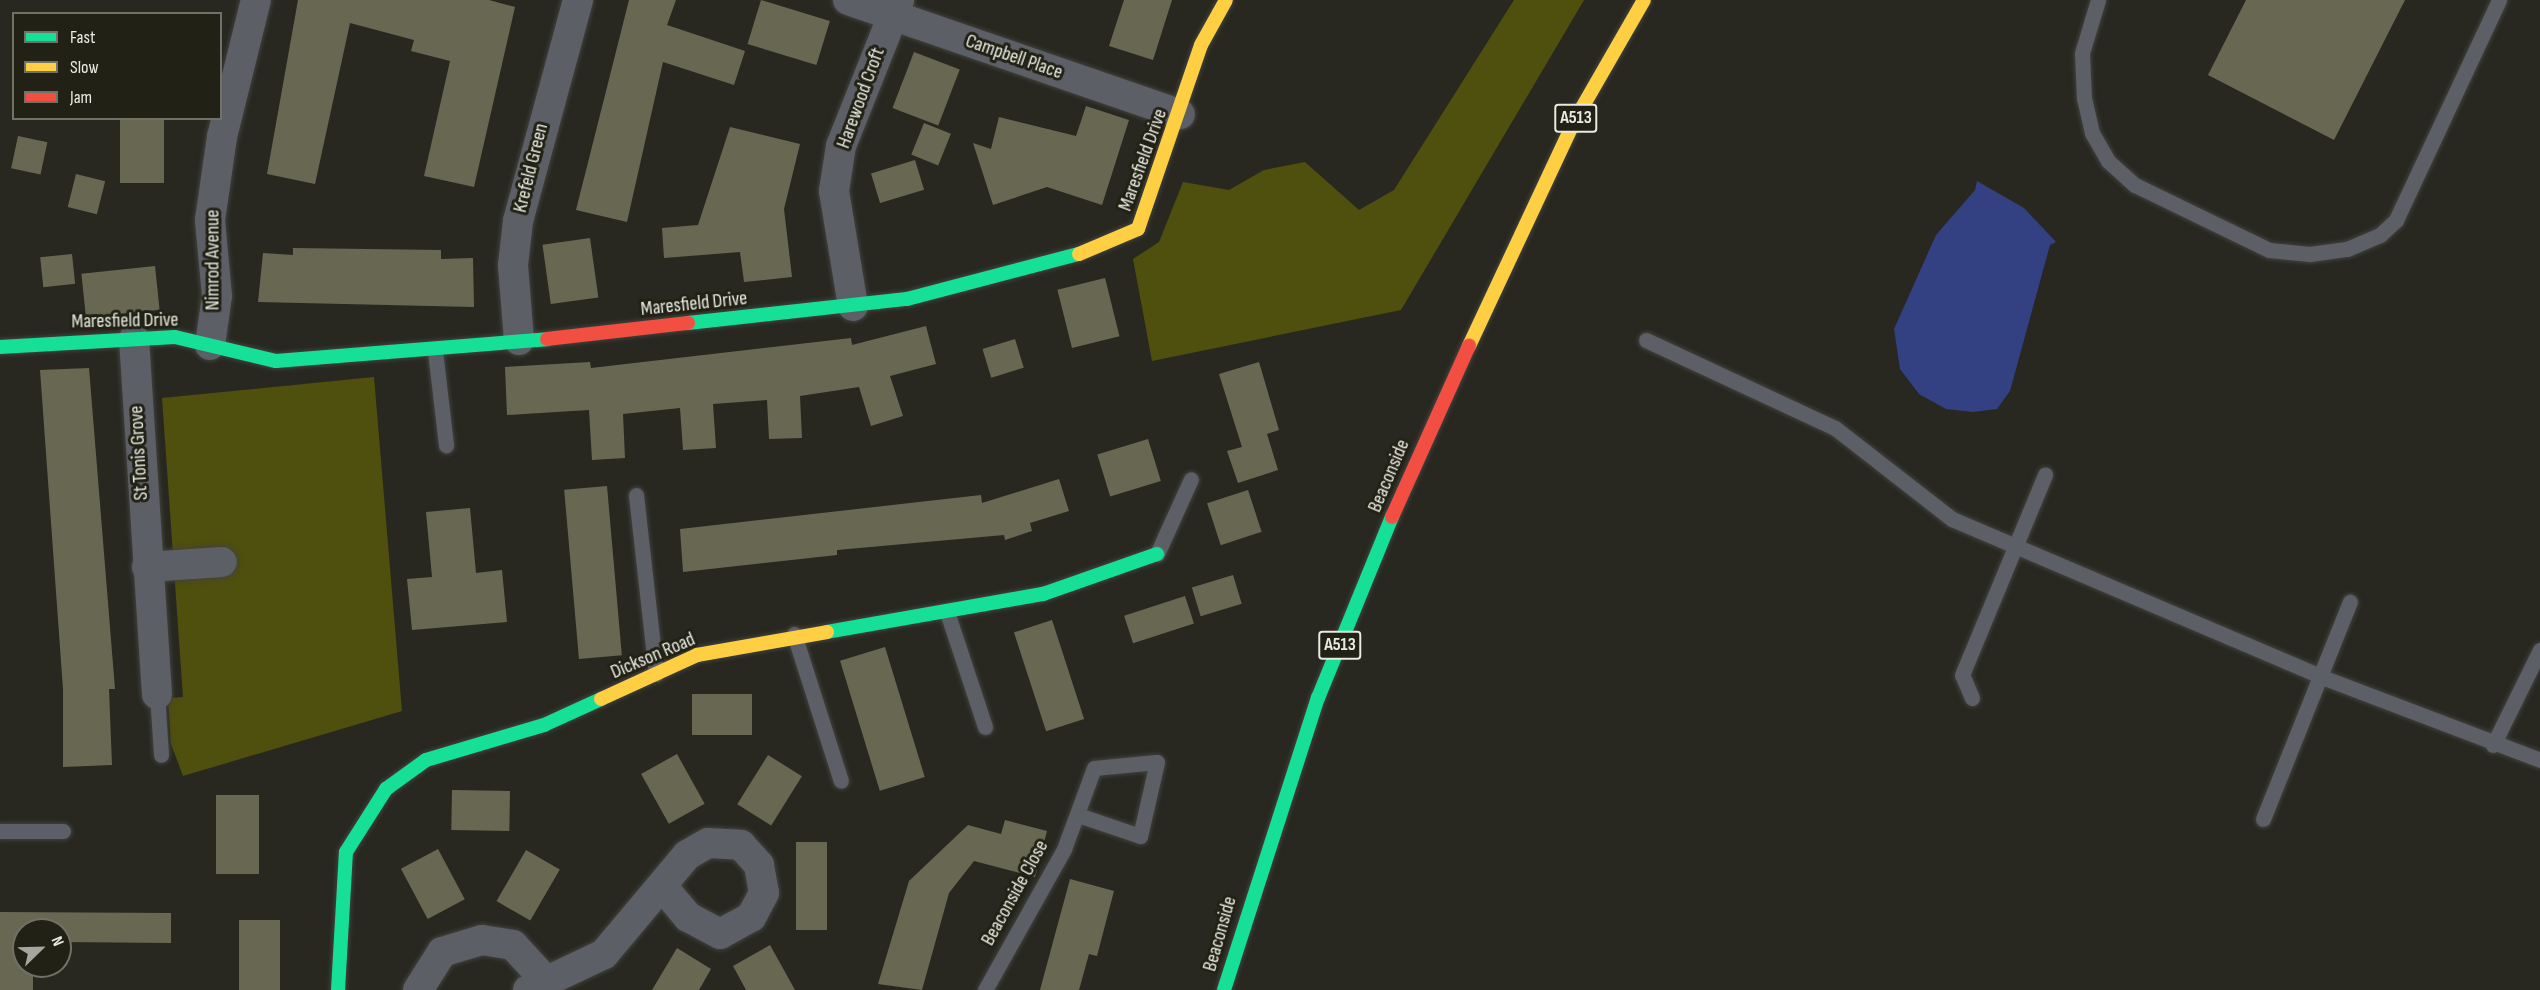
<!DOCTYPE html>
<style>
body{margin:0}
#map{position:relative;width:2540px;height:990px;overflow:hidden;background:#282821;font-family:"Sofia Sans Condensed",sans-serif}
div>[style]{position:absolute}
.green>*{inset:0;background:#4f4f0e}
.water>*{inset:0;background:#334081}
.building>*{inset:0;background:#686852;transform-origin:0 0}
.roads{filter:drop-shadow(0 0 2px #42423d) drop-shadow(0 0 2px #42423d)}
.lane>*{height:15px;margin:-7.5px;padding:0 7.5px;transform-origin:7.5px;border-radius:7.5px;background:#5d5f67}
.street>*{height:30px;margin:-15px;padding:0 15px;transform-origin:15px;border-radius:15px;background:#5d5f67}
.fast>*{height:14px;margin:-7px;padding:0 7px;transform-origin:7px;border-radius:7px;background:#16e098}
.slow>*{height:14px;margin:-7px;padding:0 7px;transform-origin:7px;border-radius:7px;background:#ffcf43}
.jam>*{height:14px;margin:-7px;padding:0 7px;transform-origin:7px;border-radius:7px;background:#f24e42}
span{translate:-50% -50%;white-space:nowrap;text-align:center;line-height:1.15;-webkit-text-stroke:6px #212115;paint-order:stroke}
.shield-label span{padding:2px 4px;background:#212115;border:2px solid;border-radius:4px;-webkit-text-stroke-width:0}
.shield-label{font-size:18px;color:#e9eae1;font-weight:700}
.street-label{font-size:20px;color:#e9eae1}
.legend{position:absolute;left:12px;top:12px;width:210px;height:108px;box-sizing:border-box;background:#212115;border:2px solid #717167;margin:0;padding:8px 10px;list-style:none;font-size:18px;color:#e9eae1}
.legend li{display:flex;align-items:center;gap:12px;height:30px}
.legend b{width:30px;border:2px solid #717167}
.north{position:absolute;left:12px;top:918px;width:60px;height:60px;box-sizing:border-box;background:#212115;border:2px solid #717167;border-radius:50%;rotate:67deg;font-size:16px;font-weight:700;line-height:24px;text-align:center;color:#e9eae1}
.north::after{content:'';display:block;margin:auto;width:21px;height:27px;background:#a5a69e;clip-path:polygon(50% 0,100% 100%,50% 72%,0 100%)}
</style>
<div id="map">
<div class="green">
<div style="clip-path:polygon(1514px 0,1584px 0,1401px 310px,1152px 361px,1133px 259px,1159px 242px,1183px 182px,1229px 190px,1264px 170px,1305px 162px,1359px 210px,1394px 190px)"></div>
<div style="clip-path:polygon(374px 377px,402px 711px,183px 776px,171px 744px,168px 698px,183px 697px,162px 398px)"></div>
</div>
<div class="water">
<div style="clip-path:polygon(1977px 181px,2024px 208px,2056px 242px,2050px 245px,2010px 391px,1997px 409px,1973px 412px,1946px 409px,1919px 394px,1900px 369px,1894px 329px,1936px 235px,1975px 190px)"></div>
</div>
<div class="building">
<div style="clip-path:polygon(298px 0,489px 0,515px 7px,474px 187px,424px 176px,450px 61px,411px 51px,414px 40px,350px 23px,315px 184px,267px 174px)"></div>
<div style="clip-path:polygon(629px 0,676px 0,667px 25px,745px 51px,734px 85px,663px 62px,627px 222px,576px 210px)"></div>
<div style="left:761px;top:0;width:72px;height:46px;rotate:17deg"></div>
<div style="clip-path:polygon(1124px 0,1172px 0,1153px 60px,1109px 46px)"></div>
<div style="clip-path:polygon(2246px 0,2405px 0,2334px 140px,2208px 75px)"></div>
<div style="left:914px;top:52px;width:49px;height:60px;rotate:21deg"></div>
<div style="clip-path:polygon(1086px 106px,1129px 120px,1102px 205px,1047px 187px,993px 205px,973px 143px,991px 149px,999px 117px,1076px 136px)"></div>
<div style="left:120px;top:118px;width:44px;height:65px"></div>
<div style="left:924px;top:123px;width:29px;height:34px;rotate:22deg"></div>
<div style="clip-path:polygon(730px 127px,800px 144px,784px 209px,792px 277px,744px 282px,740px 252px,664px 258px,662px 228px,698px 225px)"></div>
<div style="left:18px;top:136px;width:30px;height:33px;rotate:12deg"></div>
<div style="left:915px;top:160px;width:31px;height:46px;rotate:73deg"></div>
<div style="left:76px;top:174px;width:30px;height:34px;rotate:14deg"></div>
<div style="left:590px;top:238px;width:60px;height:48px;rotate:82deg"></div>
<div style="clip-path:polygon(293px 248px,441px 250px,441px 259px,473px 258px,474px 307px,258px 302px,263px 253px,293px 255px)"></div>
<div style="left:72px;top:254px;width:30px;height:32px;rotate:84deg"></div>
<div style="left:155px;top:266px;width:44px;height:74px;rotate:84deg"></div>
<div style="left:1105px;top:278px;width:60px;height:49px;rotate:76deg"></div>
<div style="clip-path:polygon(926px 326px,936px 364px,890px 376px,903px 416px,871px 426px,859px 387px,800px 396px,802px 438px,769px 439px,767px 400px,713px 404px,716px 448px,683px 450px,680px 408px,623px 414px,625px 458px,592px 460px,589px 410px,507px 415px,505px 367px,590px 362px,591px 368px,851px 338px,852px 345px)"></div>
<div style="left:1015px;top:339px;width:30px;height:34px;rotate:73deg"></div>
<div style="clip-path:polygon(1259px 362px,1279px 430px,1267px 434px,1278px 470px,1238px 483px,1227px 451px,1242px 447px,1219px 374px)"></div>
<div style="clip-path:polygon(89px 368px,115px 689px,109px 689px,112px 765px,63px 767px,63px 689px,40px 370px)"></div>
<div style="left:1148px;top:439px;width:44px;height:53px;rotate:73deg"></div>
<div style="clip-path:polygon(1059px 479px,1069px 511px,1030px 523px,1032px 531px,1005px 540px,1004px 535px,837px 550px,837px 555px,683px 572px,680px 529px,981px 495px,982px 503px)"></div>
<div style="left:607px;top:486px;width:170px;height:43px;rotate:85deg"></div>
<div style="left:1248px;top:490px;width:44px;height:43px;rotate:72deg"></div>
<div style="clip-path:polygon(470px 508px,476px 573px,502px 570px,507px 622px,412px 630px,407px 579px,432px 577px,426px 512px)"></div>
<div style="left:1233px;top:575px;width:30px;height:43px;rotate:73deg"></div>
<div style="left:1185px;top:596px;width:29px;height:64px;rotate:72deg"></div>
<div style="left:1052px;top:620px;width:104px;height:40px;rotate:72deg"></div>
<div style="left:885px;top:647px;width:136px;height:47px;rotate:73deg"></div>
<div style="left:692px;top:694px;width:60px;height:41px"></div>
<div style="left:677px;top:754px;width:57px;height:41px;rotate:61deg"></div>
<div style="left:768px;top:755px;width:40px;height:58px;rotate:32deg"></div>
<div style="left:452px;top:790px;width:58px;height:40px;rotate:1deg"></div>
<div style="left:216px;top:795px;width:43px;height:79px"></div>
<div style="clip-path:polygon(1005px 820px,1047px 831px,1035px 877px,974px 861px,949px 893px,922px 990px,878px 984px,909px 881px,968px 825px,1001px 834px)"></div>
<div style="left:796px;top:842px;width:31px;height:88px"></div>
<div style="left:438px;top:849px;width:57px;height:42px;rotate:62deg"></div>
<div style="left:526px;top:850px;width:39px;height:59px;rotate:30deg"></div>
<div style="clip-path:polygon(1070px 879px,1114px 891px,1097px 956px,1089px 954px,1079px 990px,1040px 990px)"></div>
<div style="clip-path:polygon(0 912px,171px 913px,171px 943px,60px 942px,60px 930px,24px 930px,24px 966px,33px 966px,33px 990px,0 990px)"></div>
<div style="left:239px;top:920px;width:41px;height:70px"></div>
<div style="clip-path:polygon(770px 945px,795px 990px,746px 990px,733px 966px)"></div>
<div style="clip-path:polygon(677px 948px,711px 969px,699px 990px,652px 990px)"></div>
</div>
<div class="roads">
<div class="lane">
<div style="left:2098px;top:0;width:55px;rotate:106.8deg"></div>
<div style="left:2082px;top:53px;width:45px;rotate:87.5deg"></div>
<div style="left:2084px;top:98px;width:36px;rotate:77deg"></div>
<div style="left:2092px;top:133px;width:32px;rotate:60deg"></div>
<div style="left:2108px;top:161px;width:36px;rotate:42deg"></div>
<div style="left:2135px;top:185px;width:149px;rotate:25.9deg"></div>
<div style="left:2269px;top:250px;width:41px;rotate:5.6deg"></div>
<div style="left:2310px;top:254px;width:37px;rotate:-8deg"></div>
<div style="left:2347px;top:249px;width:36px;rotate:-23deg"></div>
<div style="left:2380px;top:235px;width:22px;rotate:-43deg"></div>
<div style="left:2396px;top:220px;width:243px;rotate:-64.9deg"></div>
<div style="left:1646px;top:340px;width:208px;rotate:25deg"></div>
<div style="left:1835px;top:428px;width:148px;rotate:37.9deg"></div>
<div style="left:1952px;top:519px;width:402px;rotate:23.1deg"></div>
<div style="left:2322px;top:677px;width:233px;rotate:20.8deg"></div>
<div style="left:435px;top:351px;width:95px;rotate:83.3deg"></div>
<div style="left:636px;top:495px;width:180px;rotate:83.6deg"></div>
<div style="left:1157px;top:554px;width:82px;rotate:-65.6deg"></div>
<div style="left:948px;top:615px;width:118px;rotate:71.7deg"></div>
<div style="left:794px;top:634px;width:154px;rotate:72.3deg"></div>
<div style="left:157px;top:694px;width:61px;rotate:86.2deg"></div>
<div style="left:1972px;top:698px;width:25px;rotate:-113deg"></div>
<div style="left:1962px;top:675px;width:217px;rotate:-67.5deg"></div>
<div style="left:2493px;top:745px;width:106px;rotate:-63.7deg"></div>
<div style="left:2263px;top:819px;width:234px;rotate:-68.2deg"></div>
<div style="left:0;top:831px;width:63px"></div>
<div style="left:985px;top:990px;width:162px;rotate:-60.7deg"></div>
<div style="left:1064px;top:849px;width:86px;rotate:-69.7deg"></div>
<div style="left:1094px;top:768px;width:63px;rotate:-5.4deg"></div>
<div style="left:1157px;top:762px;width:76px;rotate:102.9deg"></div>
<div style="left:1140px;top:836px;width:65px;rotate:-161.3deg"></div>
</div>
<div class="street">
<div style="left:848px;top:0;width:351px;rotate:19deg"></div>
<div style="left:853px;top:306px;width:117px;rotate:-99.4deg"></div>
<div style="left:834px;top:191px;width:46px;rotate:-81.2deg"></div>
<div style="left:841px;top:146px;width:157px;rotate:-68.3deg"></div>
<div style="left:134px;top:339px;width:356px;rotate:86.3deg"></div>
<div style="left:519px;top:340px;width:75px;rotate:-94.6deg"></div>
<div style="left:513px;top:265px;width:44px;rotate:-83.5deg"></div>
<div style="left:518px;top:221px;width:229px;rotate:-74.8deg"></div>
<div style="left:210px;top:345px;width:49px;rotate:-81.9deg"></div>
<div style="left:217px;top:296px;width:76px;rotate:-95.3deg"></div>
<div style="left:210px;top:220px;width:84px;rotate:-81.8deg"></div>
<div style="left:222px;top:137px;width:141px;rotate:-76.1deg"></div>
<div style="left:147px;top:567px;width:75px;rotate:-3.8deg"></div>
<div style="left:418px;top:990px;width:45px;rotate:-57.7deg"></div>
<div style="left:442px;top:952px;width:42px;rotate:-16.7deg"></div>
<div style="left:482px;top:940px;width:31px;rotate:9deg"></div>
<div style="left:513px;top:945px;width:50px;rotate:47.4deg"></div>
<div style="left:528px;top:990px;width:84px;rotate:-25.3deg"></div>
<div style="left:604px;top:954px;width:129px;rotate:-50deg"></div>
<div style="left:687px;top:855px;width:24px;rotate:-30deg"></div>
<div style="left:708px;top:843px;width:33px;rotate:3deg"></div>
<div style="left:741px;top:845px;width:27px;rotate:48deg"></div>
<div style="left:759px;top:865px;width:28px;rotate:80deg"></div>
<div style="left:764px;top:893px;width:27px;rotate:118deg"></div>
<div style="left:751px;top:917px;width:35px;rotate:151deg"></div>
<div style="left:720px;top:934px;width:36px;rotate:-152deg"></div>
<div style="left:688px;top:917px;width:38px;rotate:-130deg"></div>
</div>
<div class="fast">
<div style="left:688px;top:323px;width:220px;rotate:-6.3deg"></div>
<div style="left:907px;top:299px;width:178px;rotate:-14.7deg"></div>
<div style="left:0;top:347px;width:175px;rotate:-3.3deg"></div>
<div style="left:175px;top:337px;width:104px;rotate:13.4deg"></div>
<div style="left:276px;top:361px;width:272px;rotate:-4.6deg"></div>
<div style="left:827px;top:632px;width:219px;rotate:-10deg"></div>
<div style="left:1043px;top:594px;width:121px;rotate:-19.3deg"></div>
<div style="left:338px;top:990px;width:138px;rotate:-86.7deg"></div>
<div style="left:346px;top:852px;width:75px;rotate:-57.6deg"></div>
<div style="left:386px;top:789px;width:49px;rotate:-35.9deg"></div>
<div style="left:426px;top:760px;width:123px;rotate:-16.5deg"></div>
<div style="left:544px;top:725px;width:63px;rotate:-24.5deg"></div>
<div style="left:1224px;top:990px;width:307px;rotate:-72.2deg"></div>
<div style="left:1318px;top:698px;width:196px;rotate:-67.8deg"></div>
</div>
<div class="slow">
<div style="left:1079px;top:254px;width:64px;rotate:-23deg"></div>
<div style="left:1138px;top:229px;width:194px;rotate:-71.1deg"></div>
<div style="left:1201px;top:45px;width:51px;rotate:-60.9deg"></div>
<div style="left:1469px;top:346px;width:250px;rotate:-64.9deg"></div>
<div style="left:1575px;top:120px;width:138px;rotate:-60.1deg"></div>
<div style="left:601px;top:699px;width:106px;rotate:-24.6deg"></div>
<div style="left:697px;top:655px;width:132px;rotate:-10deg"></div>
</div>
<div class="jam">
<div style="left:547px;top:339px;width:142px;rotate:-6.5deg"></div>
<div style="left:1392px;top:517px;width:188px;rotate:-65.8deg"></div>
</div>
</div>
<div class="shield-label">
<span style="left:1576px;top:118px">A513</span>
<span style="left:1340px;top:645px">A513</span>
</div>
<div class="street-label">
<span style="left:1014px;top:57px;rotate:19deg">Campbell Place</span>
<span style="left:861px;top:98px;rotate:-70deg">Harewood Croft</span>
<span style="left:1143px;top:160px;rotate:-70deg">Maresfield Drive</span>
<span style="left:531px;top:168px;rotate:-76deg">Krefeld Green</span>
<span style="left:213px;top:260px;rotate:-90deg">Nimrod Avenue</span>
<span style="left:694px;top:304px;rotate:-6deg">Maresfield Drive</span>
<span style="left:125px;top:321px;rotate:-1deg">Maresfield Drive</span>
<span style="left:139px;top:453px;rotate:-93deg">St Tonis Grove</span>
<span style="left:1389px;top:476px;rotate:-67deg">Beaconside</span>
<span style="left:653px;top:656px;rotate:-23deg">Dickson Road</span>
<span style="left:1015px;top:893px;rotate:-61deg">Beaconside Close</span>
<span style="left:1220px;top:934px;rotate:-74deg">Beaconside</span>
</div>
<ul class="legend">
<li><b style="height:8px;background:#16e098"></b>Fast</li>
<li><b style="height:8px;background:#ffcf43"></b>Slow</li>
<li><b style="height:8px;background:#f24e42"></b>Jam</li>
</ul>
<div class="north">N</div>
</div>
